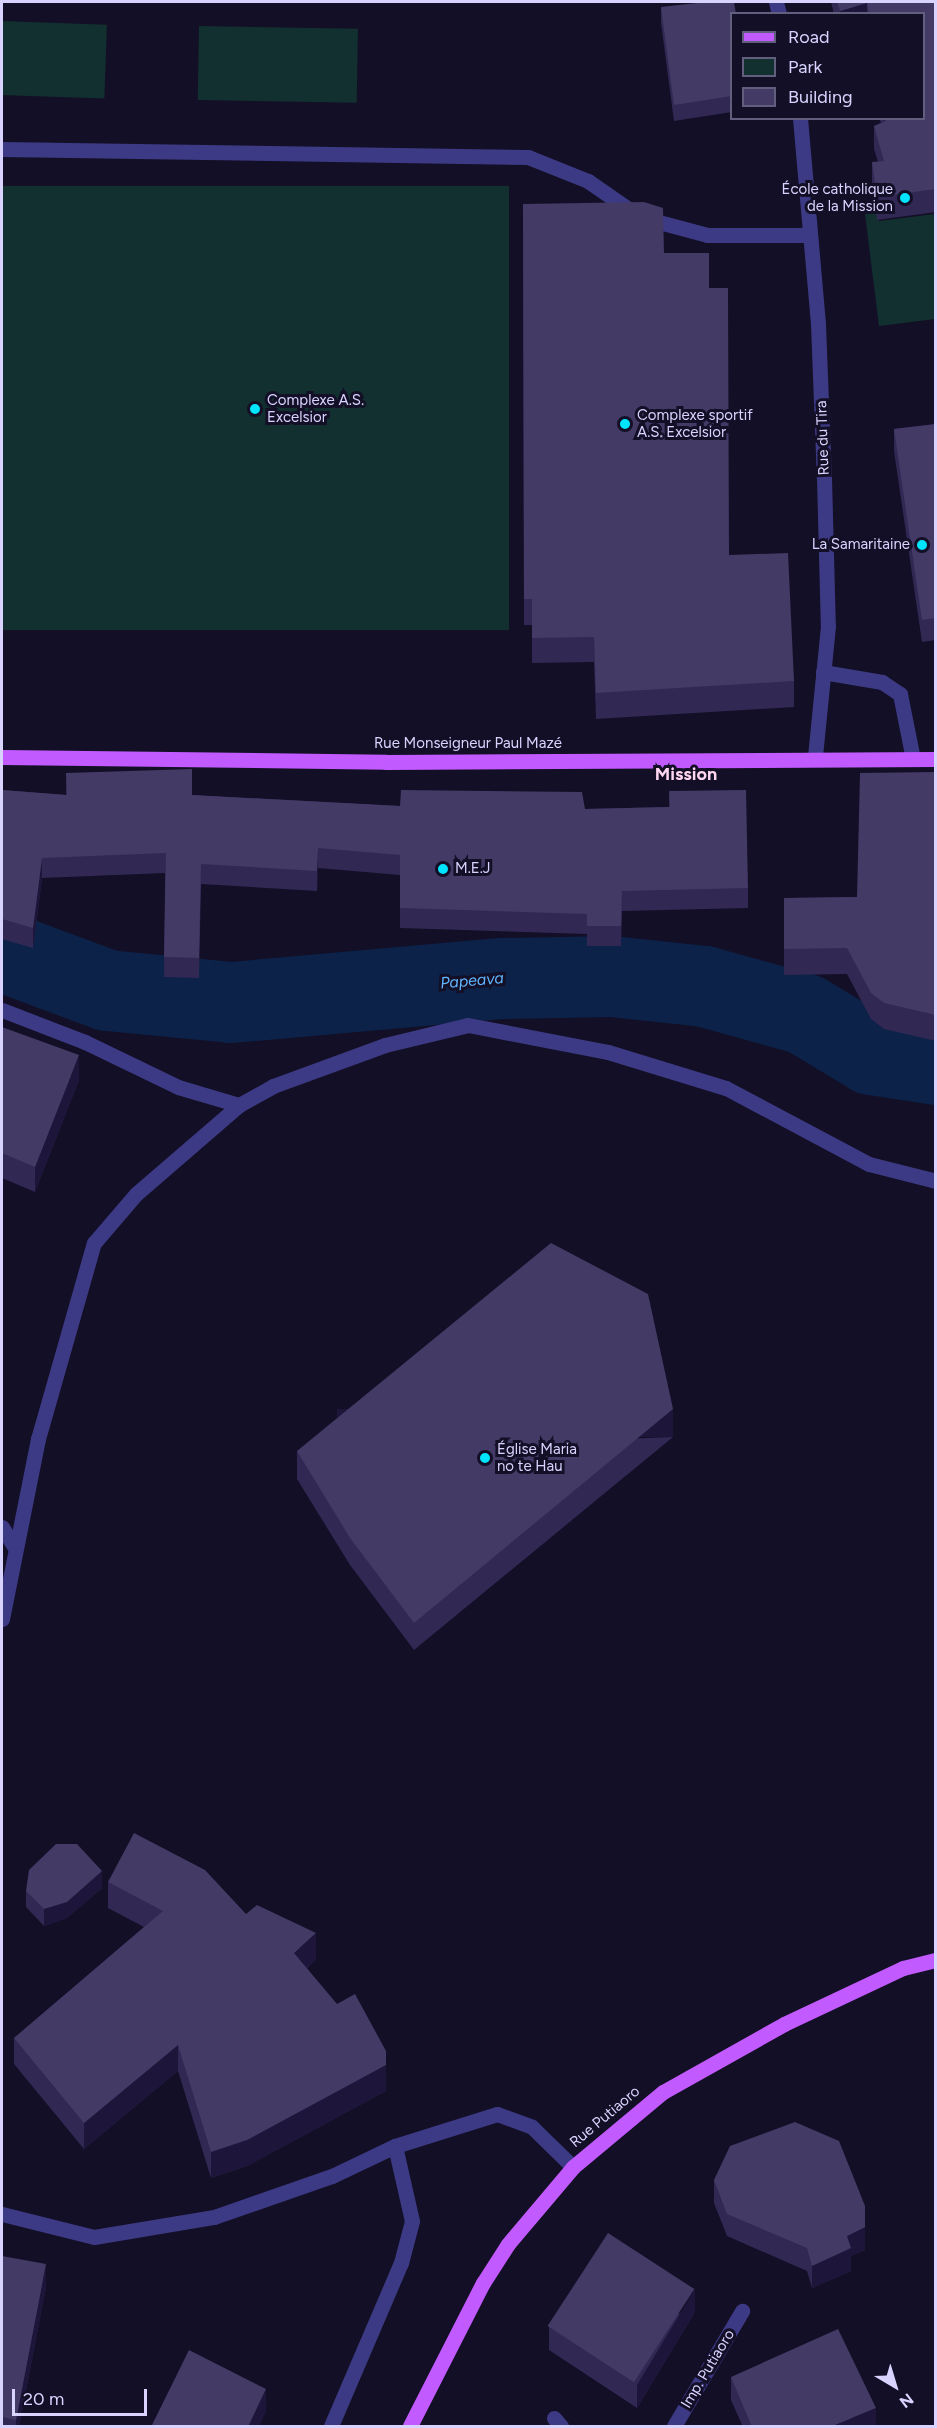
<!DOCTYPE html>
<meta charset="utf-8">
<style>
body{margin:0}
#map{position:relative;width:937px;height:2428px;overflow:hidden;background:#130f26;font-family:Figtree,sans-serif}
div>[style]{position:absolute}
.green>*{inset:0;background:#12302f;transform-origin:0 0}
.river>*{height:81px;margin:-40.5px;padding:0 40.5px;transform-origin:40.5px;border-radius:40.5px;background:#0c2248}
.minor>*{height:15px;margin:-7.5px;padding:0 7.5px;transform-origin:7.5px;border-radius:7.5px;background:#3d3a85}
.major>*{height:15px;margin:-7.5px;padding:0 7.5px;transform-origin:7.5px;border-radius:7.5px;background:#c25bff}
.wall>*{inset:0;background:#312854}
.shaded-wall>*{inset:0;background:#1d163a;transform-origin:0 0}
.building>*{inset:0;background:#433a66;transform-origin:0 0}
.dots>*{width:16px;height:16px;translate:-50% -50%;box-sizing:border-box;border:3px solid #130f26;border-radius:50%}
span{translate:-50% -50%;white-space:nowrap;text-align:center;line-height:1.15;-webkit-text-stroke:6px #130f26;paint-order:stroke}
.poi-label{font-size:15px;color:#d9d4ff}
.right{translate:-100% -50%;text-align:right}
.left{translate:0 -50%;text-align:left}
.street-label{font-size:15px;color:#d9d4ff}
.water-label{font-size:16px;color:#62b6ff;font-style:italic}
.quarter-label{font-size:18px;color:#ffd6f0;font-weight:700}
.frame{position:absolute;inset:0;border:3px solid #d9d4ff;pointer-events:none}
.legend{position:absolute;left:730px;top:12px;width:195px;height:108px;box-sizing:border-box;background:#130f26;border:2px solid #625e7d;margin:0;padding:8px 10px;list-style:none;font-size:18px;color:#d9d4ff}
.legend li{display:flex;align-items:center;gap:12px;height:30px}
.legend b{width:30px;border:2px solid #625e7d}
.north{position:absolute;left:865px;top:2356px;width:60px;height:60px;-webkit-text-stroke:4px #130f26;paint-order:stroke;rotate:142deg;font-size:16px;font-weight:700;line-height:24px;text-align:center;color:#d9d4ff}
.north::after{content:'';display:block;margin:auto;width:21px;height:27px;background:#d9d4ff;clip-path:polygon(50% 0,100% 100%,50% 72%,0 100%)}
.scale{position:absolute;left:12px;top:2389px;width:135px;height:27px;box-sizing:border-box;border:3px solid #d9d4ff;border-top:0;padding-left:8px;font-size:18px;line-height:21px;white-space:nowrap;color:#d9d4ff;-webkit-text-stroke:4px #130f26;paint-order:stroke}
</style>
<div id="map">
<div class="green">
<div style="left:2px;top:21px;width:105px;height:74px;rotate:2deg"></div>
<div style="left:199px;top:26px;width:159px;height:74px;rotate:1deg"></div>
<div style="left:509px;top:186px;width:444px;height:507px;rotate:90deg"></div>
<div style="clip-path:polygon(878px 212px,879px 221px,935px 214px,935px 319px,879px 326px,865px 214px)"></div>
</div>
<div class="river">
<div style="left:2px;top:951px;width:112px;rotate:20.4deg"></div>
<div style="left:107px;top:990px;width:125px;rotate:5.5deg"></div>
<div style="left:231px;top:1002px;width:272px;rotate:-5.1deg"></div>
<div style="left:502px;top:978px;width:109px;rotate:-1.1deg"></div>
<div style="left:611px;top:976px;width:94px;rotate:6.1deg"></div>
<div style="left:704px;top:986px;width:105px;rotate:15.5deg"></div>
<div style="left:805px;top:1014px;width:77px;rotate:31.2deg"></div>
<div style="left:871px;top:1054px;width:66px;rotate:8.7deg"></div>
</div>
<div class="minor">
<div style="left:776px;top:2px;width:12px;rotate:76deg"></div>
<div style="left:800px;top:118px;width:207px;rotate:85deg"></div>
<div style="left:818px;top:324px;width:154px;rotate:87.8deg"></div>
<div style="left:824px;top:478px;width:148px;rotate:88.5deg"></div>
<div style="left:828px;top:626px;width:132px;rotate:95.7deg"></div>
<div style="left:2px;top:149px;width:526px;rotate:0.87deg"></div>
<div style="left:528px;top:157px;width:65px;rotate:21.8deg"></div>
<div style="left:588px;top:181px;width:63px;rotate:34.7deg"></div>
<div style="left:640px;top:217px;width:69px;rotate:15deg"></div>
<div style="left:707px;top:235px;width:102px"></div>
<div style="left:823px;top:672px;width:60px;rotate:9.6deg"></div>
<div style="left:882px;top:682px;width:22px;rotate:34deg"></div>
<div style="left:900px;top:694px;width:66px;rotate:78.7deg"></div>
<div style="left:2px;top:1010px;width:89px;rotate:21.1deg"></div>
<div style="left:85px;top:1042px;width:103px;rotate:25.8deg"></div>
<div style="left:178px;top:1087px;width:64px;rotate:16.4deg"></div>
<div style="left:2px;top:1527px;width:25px;rotate:58deg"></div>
<div style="left:2px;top:1619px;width:184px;rotate:-78.7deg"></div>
<div style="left:38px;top:1439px;width:204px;rotate:-74.1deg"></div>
<div style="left:94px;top:1243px;width:65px;rotate:-49.4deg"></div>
<div style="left:136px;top:1194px;width:136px;rotate:-40.8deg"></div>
<div style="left:239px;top:1105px;width:39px;rotate:-29deg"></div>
<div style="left:273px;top:1086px;width:119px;rotate:-20.1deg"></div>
<div style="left:385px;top:1045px;width:85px;rotate:-13.5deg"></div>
<div style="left:468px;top:1025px;width:143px;rotate:10.9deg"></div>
<div style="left:608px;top:1052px;width:123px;rotate:17deg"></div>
<div style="left:726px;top:1088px;width:162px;rotate:28deg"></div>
<div style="left:869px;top:1164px;width:69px;rotate:14.2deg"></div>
<div style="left:2px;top:2214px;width:95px;rotate:14deg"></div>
<div style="left:94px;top:2237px;width:122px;rotate:-9.5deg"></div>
<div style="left:214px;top:2217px;width:125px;rotate:-19.2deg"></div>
<div style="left:332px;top:2176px;width:70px;rotate:-25.5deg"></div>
<div style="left:395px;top:2146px;width:107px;rotate:-17.4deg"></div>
<div style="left:497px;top:2114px;width:37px;rotate:20deg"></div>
<div style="left:532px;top:2127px;width:57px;rotate:44.3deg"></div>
<div style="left:554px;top:2418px;width:11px;rotate:49deg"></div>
<div style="left:331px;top:2426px;width:177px;rotate:-66.8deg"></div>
<div style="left:401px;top:2263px;width:43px;rotate:-75.3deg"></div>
<div style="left:412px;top:2221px;width:77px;rotate:-102.8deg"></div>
<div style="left:674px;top:2426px;width:134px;rotate:-59.4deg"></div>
</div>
<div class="major">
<div style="left:2px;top:757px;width:384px;rotate:0.7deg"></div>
<div style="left:386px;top:762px;width:550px;rotate:-0.31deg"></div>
<div style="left:410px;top:2426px;width:161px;rotate:-63deg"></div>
<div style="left:483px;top:2283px;width:46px;rotate:-57.3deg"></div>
<div style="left:508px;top:2244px;width:101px;rotate:-49.8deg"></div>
<div style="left:573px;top:2167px;width:117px;rotate:-39.8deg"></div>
<div style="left:663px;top:2092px;width:139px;rotate:-29.3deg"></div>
<div style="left:784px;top:2024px;width:132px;rotate:-25.2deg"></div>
<div style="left:903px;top:1968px;width:34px;rotate:-14deg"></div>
</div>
<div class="wall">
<div style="clip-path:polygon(831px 2px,936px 2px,936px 212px,877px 220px,872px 185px,872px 162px,878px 162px,874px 149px,874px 126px,881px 123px,879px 118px,924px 118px,924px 14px,834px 14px)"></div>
<div style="clip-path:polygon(661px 7px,732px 14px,732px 112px,674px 121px,661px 23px)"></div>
<div style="clip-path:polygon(523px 204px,664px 253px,709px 288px,729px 555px,794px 681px,794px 707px,596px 719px,594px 662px,532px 663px,532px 625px,524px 625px)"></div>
<div style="clip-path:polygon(936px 424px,936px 640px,922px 642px,894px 451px,894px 429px)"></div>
<div style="clip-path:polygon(936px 772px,936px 1041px,884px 1029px,871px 1019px,847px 974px,784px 975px,784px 898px,857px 897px)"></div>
<div style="clip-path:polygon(66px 773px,192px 795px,400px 806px,585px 809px,669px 807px,669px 791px,748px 888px,748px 908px,622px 911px,621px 946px,587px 946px,587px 934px,400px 928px,400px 875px,318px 868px,317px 891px,201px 884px,199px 978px,164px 977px,165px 873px,42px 878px,33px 948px,2px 939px,2px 790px,66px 795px)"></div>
<div style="clip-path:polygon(2px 1027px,79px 1080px,35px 1192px,2px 1178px)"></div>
<div style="clip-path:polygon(673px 1437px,414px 1650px,350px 1565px,297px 1479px,297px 1451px)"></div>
<div style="clip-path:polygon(108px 1882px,246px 1914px,316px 1959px,307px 1968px,386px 2091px,247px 2166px,211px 2178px,178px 2071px,84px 2149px,14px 2064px,14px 2038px,144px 1927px,108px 1908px)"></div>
<div style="clip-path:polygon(102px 1888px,67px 1918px,44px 1926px,26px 1907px,26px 1891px)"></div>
<div style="clip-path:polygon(714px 2180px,865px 2206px,865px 2250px,851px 2256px,851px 2271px,812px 2288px,807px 2271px,727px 2236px,714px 2203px)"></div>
<div style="clip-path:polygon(2px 2256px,46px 2287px,19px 2427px,2px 2427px)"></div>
<div style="clip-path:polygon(695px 2312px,637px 2408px,549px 2350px,549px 2327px)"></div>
<div style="clip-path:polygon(731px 2377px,876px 2427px,743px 2427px,731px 2400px)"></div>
</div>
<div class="shaded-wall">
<div style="clip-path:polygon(867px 3px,867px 14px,840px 14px,840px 11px)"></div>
<div style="clip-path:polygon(318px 848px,318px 868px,317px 891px,317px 871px)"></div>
<div style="clip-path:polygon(42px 858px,42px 878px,33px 948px,33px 928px)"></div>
<div style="clip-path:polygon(79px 1055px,79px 1080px,35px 1192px,35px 1167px)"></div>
<div style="left:673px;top:1409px;width:28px;height:336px;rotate:90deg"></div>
<div style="clip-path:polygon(102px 1871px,102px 1888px,67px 1918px,44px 1926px,44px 1909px)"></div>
<div style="clip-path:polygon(316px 1933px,316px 1959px,294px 1979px,294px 1953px)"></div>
<div style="clip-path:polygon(178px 2045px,178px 2071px,84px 2149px,84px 2123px)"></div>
<div style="clip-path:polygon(386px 2065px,386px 2091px,247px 2166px,211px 2178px,211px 2152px)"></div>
<div style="clip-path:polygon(865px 2227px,865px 2250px,851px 2256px,851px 2271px,812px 2288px,812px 2266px,847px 2236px)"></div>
<div style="clip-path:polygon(46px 2264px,46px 2287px,19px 2427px,16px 2427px,16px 2420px)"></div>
<div style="clip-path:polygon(695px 2289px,695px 2312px,637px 2408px,637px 2385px)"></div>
<div style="clip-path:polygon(266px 2389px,266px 2412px,259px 2427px,248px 2427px)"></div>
<div style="clip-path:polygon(876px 2408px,876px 2427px,830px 2427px)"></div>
</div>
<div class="building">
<div style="clip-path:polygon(706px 2px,734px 2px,736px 14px,732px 14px,732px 96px,674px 105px,661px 7px)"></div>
<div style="clip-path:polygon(837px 2px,936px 2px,936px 189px,877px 197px,872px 162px,884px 161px,874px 126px,886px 121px,885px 118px,924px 118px,924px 14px,869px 14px,867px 3px,840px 11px)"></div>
<div style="clip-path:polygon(644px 202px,663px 208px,664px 253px,709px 253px,709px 288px,728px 288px,729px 555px,788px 553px,794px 681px,596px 693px,594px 637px,532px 638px,532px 599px,524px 599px,523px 204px)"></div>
<div style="clip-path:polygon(936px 424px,936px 618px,922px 620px,894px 429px)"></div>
<div style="clip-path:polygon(192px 769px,192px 795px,400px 806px,401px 790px,582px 792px,585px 809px,670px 807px,669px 791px,746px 790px,748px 888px,622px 891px,621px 926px,587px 926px,587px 914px,400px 908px,400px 855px,318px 848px,317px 871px,201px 864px,199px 958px,164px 957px,166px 853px,42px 858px,33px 928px,2px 919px,2px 790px,67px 795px,66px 773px)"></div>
<div style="clip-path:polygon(936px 772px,936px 1015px,884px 1003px,871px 993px,847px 948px,784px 949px,784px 898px,857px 897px,860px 773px)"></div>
<div style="clip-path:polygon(2px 1027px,79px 1055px,35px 1167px,2px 1153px)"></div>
<div style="clip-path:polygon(551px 1243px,648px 1294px,673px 1409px,414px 1623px,350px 1538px,297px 1451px)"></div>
<div style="clip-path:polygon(134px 1833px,205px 1870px,246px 1914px,257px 1905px,316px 1933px,294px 1953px,337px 2004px,355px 1994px,386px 2051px,386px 2065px,247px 2140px,211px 2152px,178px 2045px,84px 2123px,14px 2038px,163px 1911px,108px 1882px)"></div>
<div style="clip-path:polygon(56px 1844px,77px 1844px,102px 1871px,67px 1902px,44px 1909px,26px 1891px,29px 1870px)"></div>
<div style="clip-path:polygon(795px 2122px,839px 2141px,865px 2206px,865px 2227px,847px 2236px,851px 2248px,812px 2266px,807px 2248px,727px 2214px,714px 2180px,730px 2146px)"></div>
<div style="left:608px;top:2233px;width:103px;height:111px;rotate:33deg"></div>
<div style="clip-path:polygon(2px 2256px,46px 2264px,16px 2420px,2px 2417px)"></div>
<div style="clip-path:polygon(838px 2329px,876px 2408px,830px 2427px,752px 2427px,731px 2377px)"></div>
<div style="clip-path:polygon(189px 2350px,266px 2389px,248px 2427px,151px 2427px)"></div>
</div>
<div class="dots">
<div style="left:905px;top:198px;background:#00e5ff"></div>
<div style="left:255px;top:409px;background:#00e5ff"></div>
<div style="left:625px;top:424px;background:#00e5ff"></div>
<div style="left:922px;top:545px;background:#00e5ff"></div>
<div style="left:443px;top:869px;background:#00e5ff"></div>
<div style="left:485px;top:1458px;background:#00e5ff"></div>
</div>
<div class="poi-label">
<span class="right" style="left:893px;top:198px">École catholique<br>de la Mission</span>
<span class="left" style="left:267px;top:409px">Complexe A.S.<br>Excelsior</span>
<span class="left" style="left:637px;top:424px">Complexe sportif<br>A.S. Excelsior</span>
<span class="right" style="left:910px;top:545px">La Samaritaine</span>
<span class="left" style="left:455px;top:869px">M.E.J</span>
<span class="left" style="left:497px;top:1458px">Église Maria<br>no te Hau</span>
</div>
<div class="street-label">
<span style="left:823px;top:438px;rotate:-92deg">Rue du Tira</span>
<span style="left:468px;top:744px">Rue Monseigneur Paul Mazé</span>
<span style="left:605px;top:2117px;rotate:-40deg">Rue Putiaoro</span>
<span style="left:708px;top:2369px;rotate:-59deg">Imp. Putiaoro</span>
</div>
<div class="water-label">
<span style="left:472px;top:981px;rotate:-5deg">Papeava</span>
</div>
<div class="quarter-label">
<span style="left:686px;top:774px">Mission</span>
</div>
<div class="frame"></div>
<ul class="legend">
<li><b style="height:8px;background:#c25bff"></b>Road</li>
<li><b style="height:16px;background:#12302f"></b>Park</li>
<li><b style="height:16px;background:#433a66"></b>Building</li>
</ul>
<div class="north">N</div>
<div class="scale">20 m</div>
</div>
